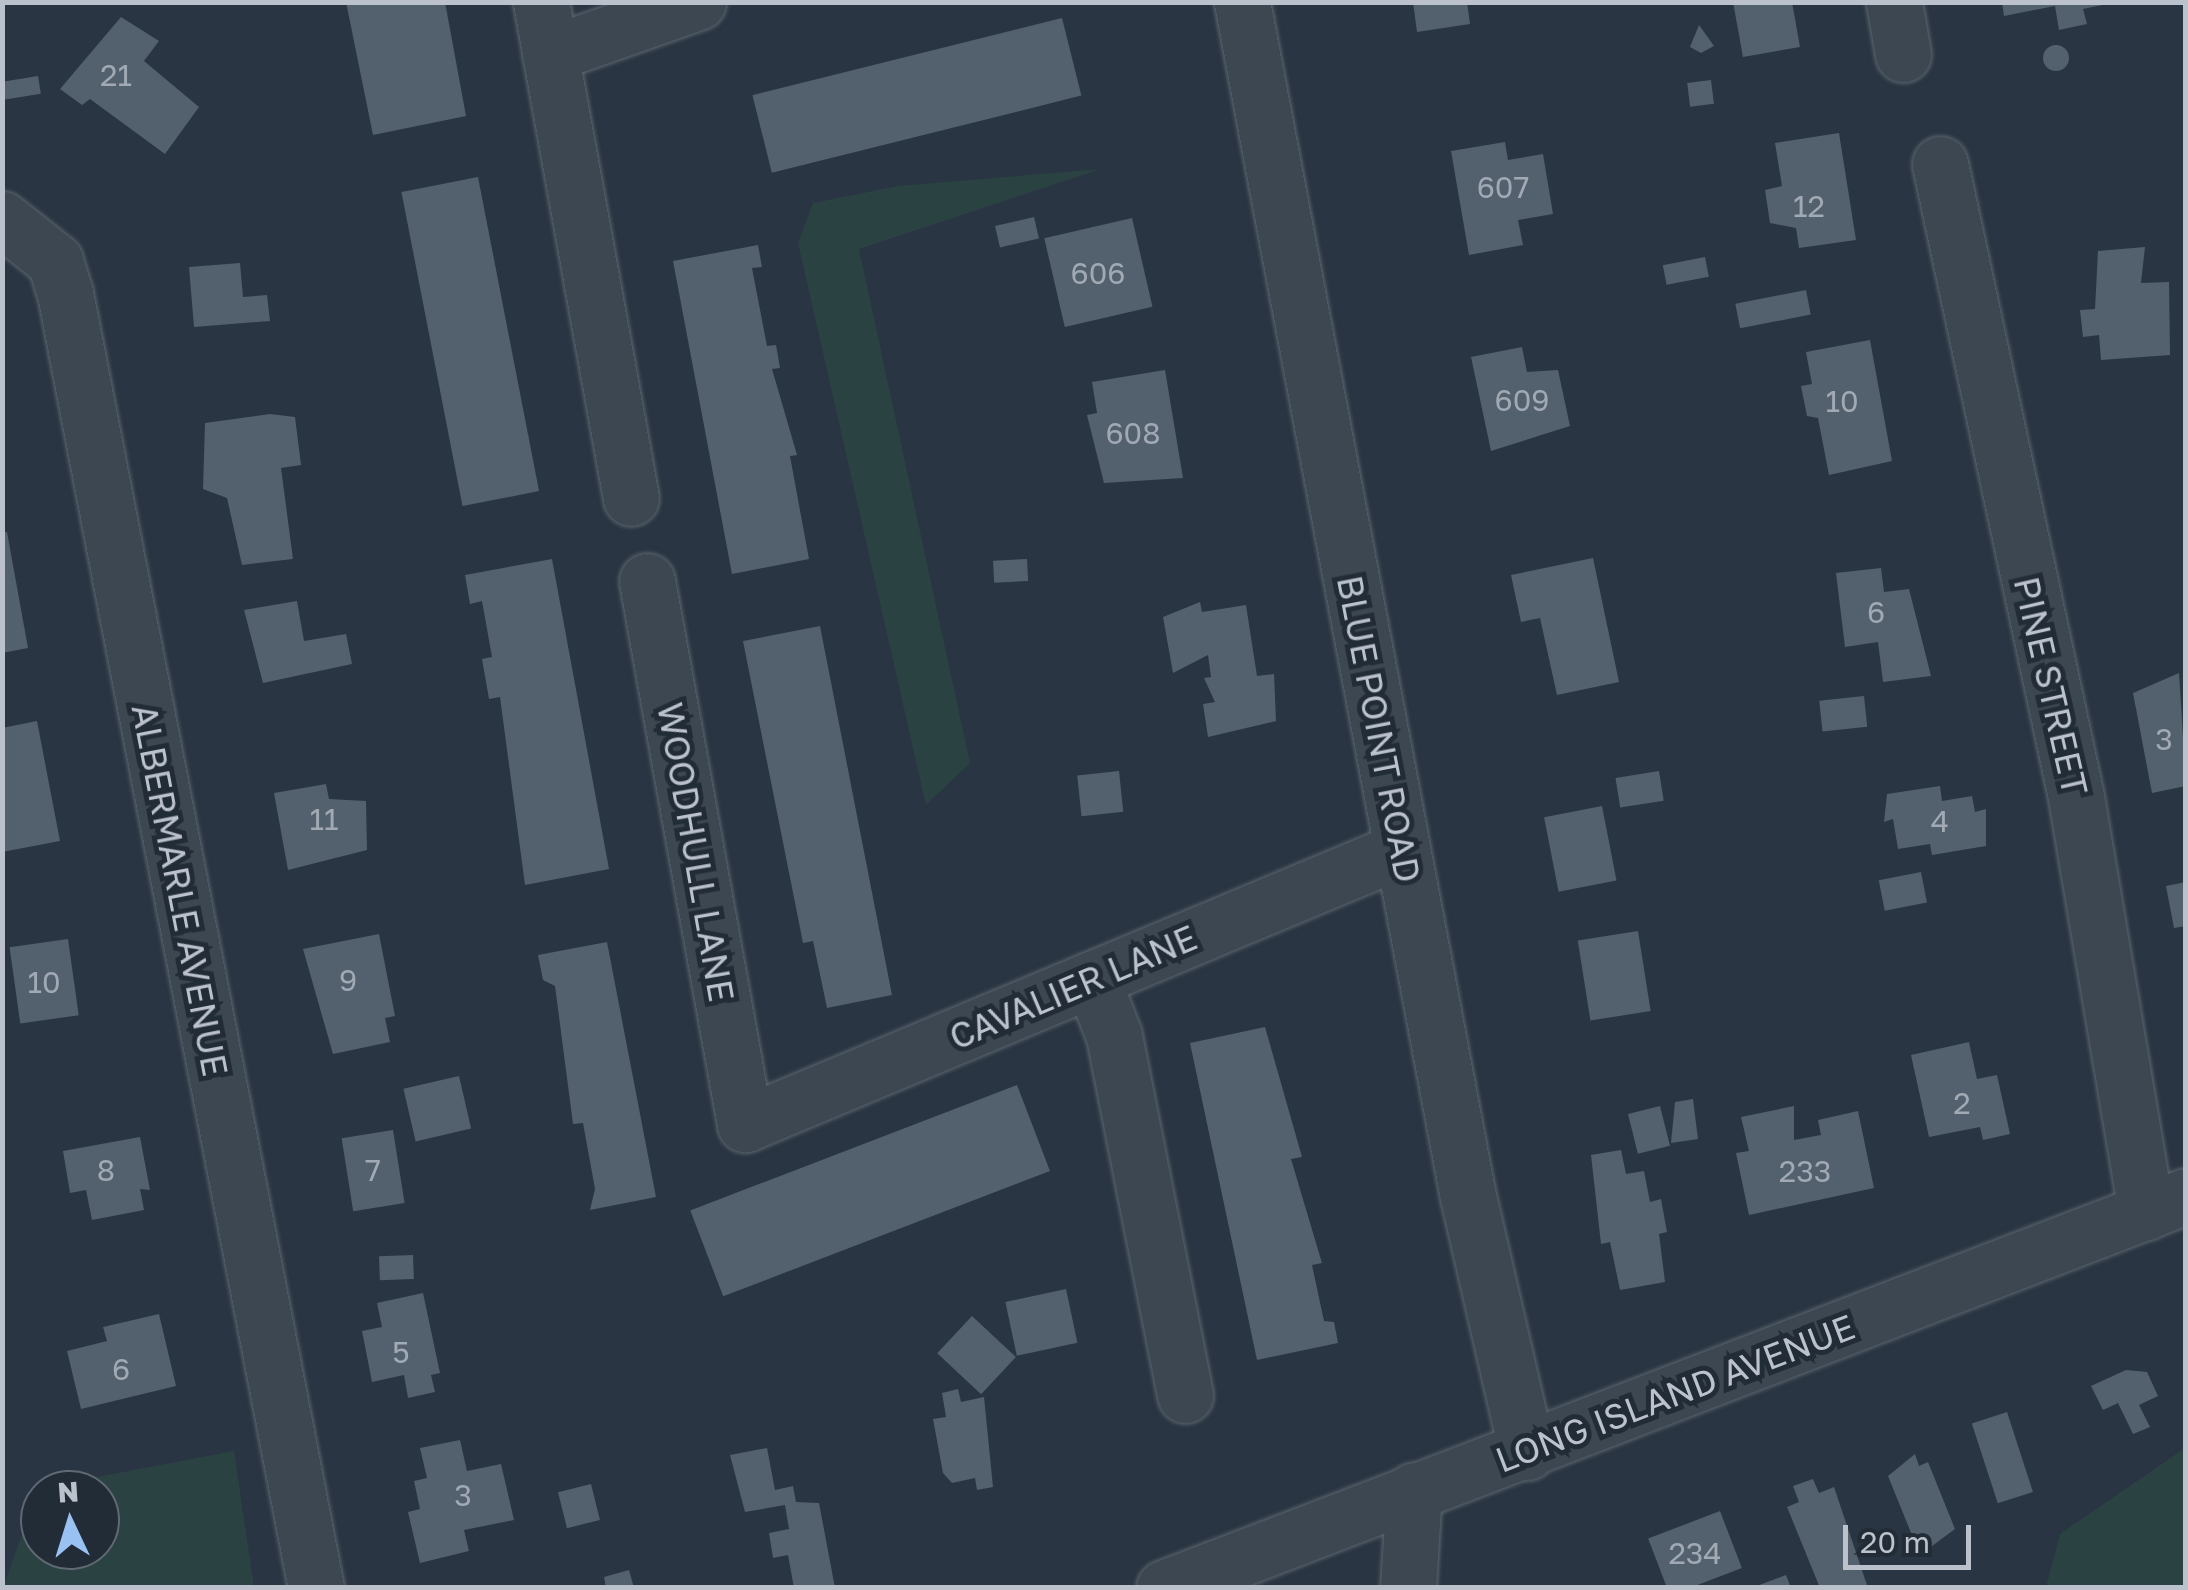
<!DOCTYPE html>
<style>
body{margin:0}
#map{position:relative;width:2188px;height:1590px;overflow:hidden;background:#293542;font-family:"Golos Text",sans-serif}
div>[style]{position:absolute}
.green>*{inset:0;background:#2b4243}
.building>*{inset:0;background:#53606d;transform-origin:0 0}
.round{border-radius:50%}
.roads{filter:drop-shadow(0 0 2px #5c656f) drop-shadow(0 0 2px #5c656f)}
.minor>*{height:55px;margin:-27.5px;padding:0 27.5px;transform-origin:27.5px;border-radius:27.5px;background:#3d4752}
span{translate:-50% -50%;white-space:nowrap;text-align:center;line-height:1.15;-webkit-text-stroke:10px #222c37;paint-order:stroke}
.number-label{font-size:30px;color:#a1aab4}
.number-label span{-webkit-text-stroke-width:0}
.street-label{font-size:35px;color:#bbc2cc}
.frame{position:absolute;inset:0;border:5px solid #bbc2cc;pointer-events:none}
.north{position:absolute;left:20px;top:1470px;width:100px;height:100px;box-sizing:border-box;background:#222c37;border:2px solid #5f6873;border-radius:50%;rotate:356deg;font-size:28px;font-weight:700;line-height:40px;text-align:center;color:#bbc2cc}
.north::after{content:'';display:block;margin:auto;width:35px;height:45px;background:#99c1f2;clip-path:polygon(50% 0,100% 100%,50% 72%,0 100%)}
.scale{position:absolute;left:1843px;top:1525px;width:128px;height:45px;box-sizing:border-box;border:5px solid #bbc2cc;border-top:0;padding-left:12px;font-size:30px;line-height:35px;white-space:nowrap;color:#bbc2cc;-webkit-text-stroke:8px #222c37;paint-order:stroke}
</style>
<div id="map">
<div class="green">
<div style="clip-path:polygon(1101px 169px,859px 249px,970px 763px,926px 805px,798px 243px,813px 203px,898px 186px)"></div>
<div style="clip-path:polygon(2185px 1448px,2185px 1587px,2046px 1587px,2060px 1534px)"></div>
<div style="clip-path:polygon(evenodd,234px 1451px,254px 1587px,3px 1587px,39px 1488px,234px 1451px,40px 1490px,100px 1490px,100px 1550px,40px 1550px,40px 1490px)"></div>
</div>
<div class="building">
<div style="clip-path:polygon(346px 2px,445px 2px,466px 116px,373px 135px)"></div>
<div style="clip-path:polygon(1413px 2px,1467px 2px,1470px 24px,1417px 32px)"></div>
<div style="clip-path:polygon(1733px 2px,1792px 2px,1800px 47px,1743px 57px)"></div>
<div style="clip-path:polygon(2002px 2px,2107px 2px,2107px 4px,2083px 9px,2087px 24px,2059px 30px,2055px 6px,2004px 16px)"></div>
<div style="clip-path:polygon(121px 17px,159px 41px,144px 61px,199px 107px,165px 154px,90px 99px,82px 105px,60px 89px)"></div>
<div style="left:1062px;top:18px;width:80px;height:319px;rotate:76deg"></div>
<div style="clip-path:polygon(1699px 25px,1714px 46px,1701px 53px,1690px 47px)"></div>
<div class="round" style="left:2043px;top:45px;width:26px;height:26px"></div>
<div style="left:38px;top:76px;width:18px;height:36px;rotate:81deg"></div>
<div style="left:1711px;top:80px;width:24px;height:24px;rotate:83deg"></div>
<div style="clip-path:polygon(1839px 133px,1856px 240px,1799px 248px,1796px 228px,1770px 223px,1765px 190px,1782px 186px,1775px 143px)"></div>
<div style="clip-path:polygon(1505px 142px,1508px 160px,1543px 154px,1553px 214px,1518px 220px,1523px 245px,1469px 255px,1451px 151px)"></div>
<div style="left:478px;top:177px;width:320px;height:78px;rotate:79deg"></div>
<div style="left:1034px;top:217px;width:22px;height:40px;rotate:77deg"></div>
<div style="left:1132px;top:218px;width:91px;height:90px;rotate:77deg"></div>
<div style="clip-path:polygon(758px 245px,762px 267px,752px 268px,767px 346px,776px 345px,780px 368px,772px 369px,797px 455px,790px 456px,809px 559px,732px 574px,673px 261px)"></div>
<div style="clip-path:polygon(2145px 247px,2141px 283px,2169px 282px,2170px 355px,2101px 360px,2099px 335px,2083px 337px,2080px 310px,2095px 309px,2098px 251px)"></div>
<div style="left:1705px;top:257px;width:20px;height:43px;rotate:79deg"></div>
<div style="clip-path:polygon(240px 263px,243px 297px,267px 295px,270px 321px,194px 327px,189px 267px)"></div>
<div style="left:1806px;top:290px;width:25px;height:72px;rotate:79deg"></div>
<div style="clip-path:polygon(1870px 340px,1892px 461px,1829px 475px,1818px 418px,1807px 416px,1801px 386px,1812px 384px,1806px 352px)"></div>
<div style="clip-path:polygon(1522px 347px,1527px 372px,1558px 370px,1570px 426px,1491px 451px,1471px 357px)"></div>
<div style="clip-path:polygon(1165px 370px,1183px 478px,1104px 483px,1087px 415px,1097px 413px,1092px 382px)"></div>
<div style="clip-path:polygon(270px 414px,295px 417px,301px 465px,281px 468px,293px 559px,242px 565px,227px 498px,203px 489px,205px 423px)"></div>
<div style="clip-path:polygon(7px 532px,28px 648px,2px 653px,2px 533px)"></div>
<div style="clip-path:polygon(1593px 558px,1619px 682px,1557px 695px,1540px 618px,1521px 622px,1511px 575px)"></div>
<div style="clip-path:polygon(552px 559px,609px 869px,525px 885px,500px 697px,489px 699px,482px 659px,492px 657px,482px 601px,470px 604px,465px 575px)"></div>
<div style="left:1027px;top:559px;width:22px;height:34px;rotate:87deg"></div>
<div style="clip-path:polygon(1881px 568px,1884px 592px,1909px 589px,1931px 676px,1883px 682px,1878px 642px,1845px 647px,1836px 573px)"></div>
<div style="clip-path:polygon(297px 601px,304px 641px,346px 634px,352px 664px,263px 683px,244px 610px)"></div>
<div style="clip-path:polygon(1200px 602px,1202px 612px,1246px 605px,1257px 676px,1274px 674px,1276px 721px,1208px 737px,1203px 704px,1215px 702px,1204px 678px,1211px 677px,1208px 655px,1173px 673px,1163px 617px)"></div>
<div style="clip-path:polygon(820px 626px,892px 995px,827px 1008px,813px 941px,803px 943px,743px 641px)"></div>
<div style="clip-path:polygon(2179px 673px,2186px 786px,2152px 793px,2133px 693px)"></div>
<div style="left:1864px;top:696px;width:31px;height:45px;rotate:84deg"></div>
<div style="clip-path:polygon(37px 721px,60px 841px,2px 852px,2px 728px)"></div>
<div style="left:1119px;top:771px;width:41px;height:42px;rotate:84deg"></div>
<div style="left:1659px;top:771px;width:30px;height:44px;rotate:81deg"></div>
<div style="clip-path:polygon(326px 784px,329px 799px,366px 801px,367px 850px,288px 870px,274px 793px)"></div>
<div style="clip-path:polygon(1940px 786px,1942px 801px,1972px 796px,1975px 812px,1986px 809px,1986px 846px,1932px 855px,1930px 844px,1898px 849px,1893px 819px,1884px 822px,1887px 794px)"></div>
<div style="left:1602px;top:806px;width:76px;height:59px;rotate:79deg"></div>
<div style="left:1921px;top:872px;width:31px;height:43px;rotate:79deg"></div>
<div style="clip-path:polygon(2186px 882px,2186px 926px,2174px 928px,2166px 886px)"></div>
<div style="left:1638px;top:931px;width:81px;height:61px;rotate:81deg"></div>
<div style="clip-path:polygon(379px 934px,395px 1016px,385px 1018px,390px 1042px,333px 1054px,303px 949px)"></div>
<div style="left:68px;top:939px;width:77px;height:59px;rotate:82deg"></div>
<div style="clip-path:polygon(607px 942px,656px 1197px,590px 1210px,595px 1189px,583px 1123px,573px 1124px,555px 986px,543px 980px,538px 955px)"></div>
<div style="clip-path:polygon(1265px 1027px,1302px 1157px,1291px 1159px,1322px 1263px,1312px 1265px,1324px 1321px,1334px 1322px,1338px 1343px,1257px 1360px,1190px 1043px)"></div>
<div style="clip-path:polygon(1969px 1042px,1977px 1079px,1997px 1075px,2010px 1134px,1983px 1140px,1980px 1127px,1929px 1137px,1911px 1055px)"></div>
<div style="left:459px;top:1076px;width:54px;height:57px;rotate:77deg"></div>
<div style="left:1017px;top:1085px;width:92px;height:350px;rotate:69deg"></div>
<div style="clip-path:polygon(1693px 1099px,1698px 1139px,1671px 1143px,1675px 1102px)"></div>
<div style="left:1660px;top:1106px;width:41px;height:33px;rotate:76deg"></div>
<div style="clip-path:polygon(1794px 1106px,1794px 1140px,1821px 1135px,1818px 1120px,1858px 1111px,1874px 1188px,1749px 1215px,1736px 1153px,1749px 1151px,1741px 1117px)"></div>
<div style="left:393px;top:1130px;width:74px;height:52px;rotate:81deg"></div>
<div style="clip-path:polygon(140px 1137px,150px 1190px,140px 1189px,144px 1210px,92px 1220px,86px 1190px,70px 1193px,63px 1151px)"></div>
<div style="clip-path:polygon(1621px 1150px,1626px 1174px,1644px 1171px,1650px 1202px,1661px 1199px,1667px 1232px,1659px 1234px,1665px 1282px,1620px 1290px,1610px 1242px,1601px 1244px,1591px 1155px)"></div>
<div style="left:413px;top:1255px;width:24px;height:34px;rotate:88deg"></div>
<div style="left:1066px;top:1289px;width:55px;height:62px;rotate:78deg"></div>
<div style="clip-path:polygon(423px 1293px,440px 1373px,431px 1375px,435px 1392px,408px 1398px,404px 1375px,372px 1382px,362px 1331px,382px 1327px,377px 1303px)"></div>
<div style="clip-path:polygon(159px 1314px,176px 1386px,81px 1409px,67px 1351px,107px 1341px,103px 1327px)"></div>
<div style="left:972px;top:1316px;width:60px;height:51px;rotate:43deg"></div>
<div style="clip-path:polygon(2126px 1370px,2147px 1372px,2158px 1396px,2139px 1405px,2150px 1427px,2133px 1434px,2118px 1403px,2103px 1410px,2091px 1386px)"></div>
<div style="clip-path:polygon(958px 1389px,961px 1402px,984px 1397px,993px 1487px,977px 1490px,975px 1478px,952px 1483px,943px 1473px,933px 1419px,946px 1417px,942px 1393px)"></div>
<div style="left:2007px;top:1412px;width:84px;height:37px;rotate:72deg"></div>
<div style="clip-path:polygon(460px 1440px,467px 1471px,501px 1464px,514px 1520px,464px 1530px,469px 1551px,420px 1563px,408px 1512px,420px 1509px,414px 1481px,427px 1478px,420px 1448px)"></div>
<div style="clip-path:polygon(767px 1448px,775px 1490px,793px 1486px,796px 1502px,819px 1503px,835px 1588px,794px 1588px,788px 1555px,773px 1558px,769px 1533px,789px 1529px,785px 1505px,745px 1512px,730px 1455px)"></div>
<div style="clip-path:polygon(1915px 1454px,1919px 1466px,1928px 1462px,1955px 1529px,1928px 1549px,1916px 1545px,1888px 1476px)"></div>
<div style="clip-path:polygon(1813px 1479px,1819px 1493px,1834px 1487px,1868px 1588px,1820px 1588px,1787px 1507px,1799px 1502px,1793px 1486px)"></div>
<div style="left:591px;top:1484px;width:37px;height:34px;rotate:76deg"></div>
<div style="left:1720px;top:1511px;width:61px;height:77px;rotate:69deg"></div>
<div style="clip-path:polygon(629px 1570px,634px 1588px,606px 1588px,604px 1577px)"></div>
<div style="clip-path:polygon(1786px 1575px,1791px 1588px,1754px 1588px,1754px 1587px)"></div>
</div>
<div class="roads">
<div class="minor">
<div style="left:541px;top:2px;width:504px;rotate:79.72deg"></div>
<div style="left:1242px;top:2px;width:1211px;rotate:79.29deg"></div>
<div style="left:1467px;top:1192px;width:267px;rotate:77deg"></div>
<div style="left:1894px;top:2px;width:53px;rotate:80.2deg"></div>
<div style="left:550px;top:54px;width:157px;rotate:-19.4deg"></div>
<div style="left:1940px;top:164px;width:647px;rotate:77.87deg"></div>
<div style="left:2076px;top:797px;width:421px;rotate:80.4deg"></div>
<div style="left:2px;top:219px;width:68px;rotate:38.4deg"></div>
<div style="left:55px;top:261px;width:34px;rotate:73deg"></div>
<div style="left:65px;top:293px;width:1319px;rotate:79.03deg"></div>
<div style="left:647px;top:581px;width:552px;rotate:79.77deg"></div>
<div style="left:745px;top:1124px;width:711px;rotate:-22.67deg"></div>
<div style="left:1092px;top:979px;width:61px;rotate:68.9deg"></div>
<div style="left:1114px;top:1036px;width:366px;rotate:78.8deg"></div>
<div style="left:1164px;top:1588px;width:1095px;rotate:-20.98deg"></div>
<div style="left:1408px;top:1588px;width:98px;rotate:-86.5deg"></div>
</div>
</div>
<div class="number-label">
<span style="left:116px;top:75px">21</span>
<span style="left:1503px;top:187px">607</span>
<span style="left:1809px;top:206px">12</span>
<span style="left:1098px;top:273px">606</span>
<span style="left:1522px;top:400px">609</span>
<span style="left:1842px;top:401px">10</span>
<span style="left:1133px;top:433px">608</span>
<span style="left:1876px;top:612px">6</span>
<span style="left:2164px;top:739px">3</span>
<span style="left:324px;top:819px">11</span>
<span style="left:1940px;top:821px">4</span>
<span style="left:348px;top:980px">9</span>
<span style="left:44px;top:982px">10</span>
<span style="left:1962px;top:1103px">2</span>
<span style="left:106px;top:1170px">8</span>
<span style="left:373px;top:1170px">7</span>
<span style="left:1805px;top:1171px">233</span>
<span style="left:401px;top:1352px">5</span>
<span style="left:121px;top:1369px">6</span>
<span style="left:463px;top:1495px">3</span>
<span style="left:1695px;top:1553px">234</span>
</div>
<div class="street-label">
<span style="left:2051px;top:686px;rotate:77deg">PINE STREET</span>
<span style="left:1379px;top:729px;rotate:79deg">BLUE POINT ROAD</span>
<span style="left:696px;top:852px;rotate:80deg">WOODHULL LANE</span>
<span style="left:180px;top:890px;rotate:79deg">ALBERMARLE AVENUE</span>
<span style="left:1073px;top:987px;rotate:-23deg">CAVALIER LANE</span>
<span style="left:1675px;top:1393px;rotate:-21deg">LONG ISLAND AVENUE</span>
</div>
<div class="frame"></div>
<div class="north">N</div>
<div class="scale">20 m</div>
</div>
